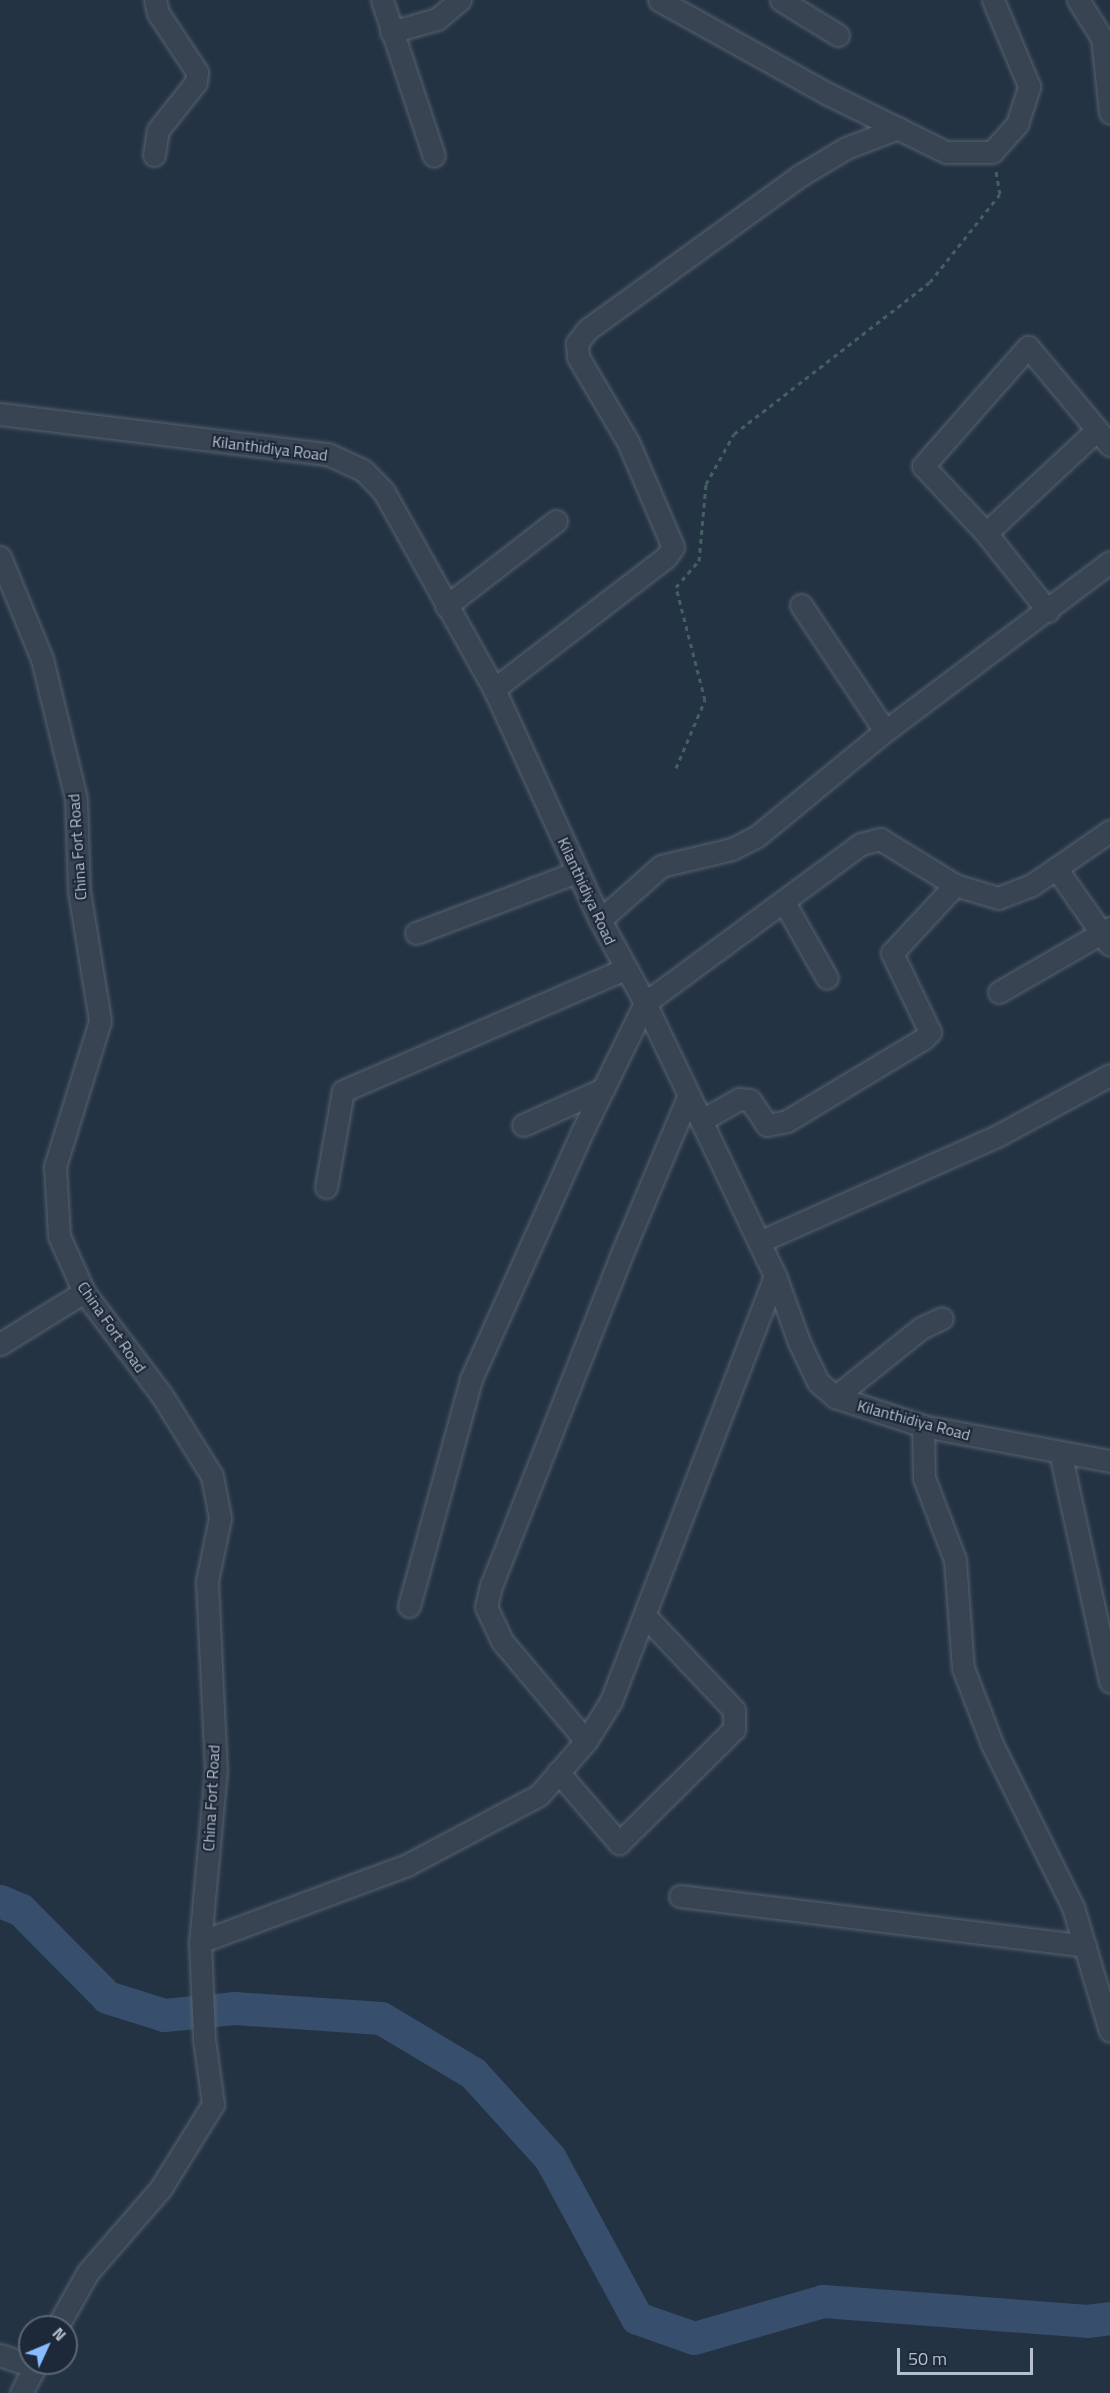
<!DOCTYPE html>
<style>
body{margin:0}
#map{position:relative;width:1110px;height:2393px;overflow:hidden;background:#243343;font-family:"Titillium Web",sans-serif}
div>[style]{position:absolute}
.river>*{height:33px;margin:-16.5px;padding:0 16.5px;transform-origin:16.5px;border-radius:16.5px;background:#374f6c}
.path>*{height:3px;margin-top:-1.5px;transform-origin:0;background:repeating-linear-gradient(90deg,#445f61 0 4.5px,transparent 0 9px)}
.roads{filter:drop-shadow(0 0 2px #576270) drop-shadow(0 0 2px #576270)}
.minor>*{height:21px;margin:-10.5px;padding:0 10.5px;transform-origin:10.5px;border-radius:10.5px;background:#394453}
span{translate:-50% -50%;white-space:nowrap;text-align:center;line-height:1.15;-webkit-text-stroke:4.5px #1d2938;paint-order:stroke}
.street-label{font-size:16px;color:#b6bfcd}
.north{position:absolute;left:18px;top:2315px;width:60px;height:60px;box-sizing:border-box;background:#1d2938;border:2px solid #5a6574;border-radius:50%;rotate:46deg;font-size:16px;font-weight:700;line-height:24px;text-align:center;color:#b6bfcd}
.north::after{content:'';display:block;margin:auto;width:21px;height:27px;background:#8bf;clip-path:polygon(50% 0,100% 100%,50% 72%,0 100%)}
.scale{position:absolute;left:897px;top:2348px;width:136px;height:27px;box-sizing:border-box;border:3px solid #b6bfcd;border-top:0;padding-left:8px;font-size:18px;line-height:21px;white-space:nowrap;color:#b6bfcd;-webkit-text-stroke:4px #1d2938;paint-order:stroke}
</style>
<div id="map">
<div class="river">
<div style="left:0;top:1901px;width:23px;rotate:23deg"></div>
<div style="left:21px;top:1910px;width:122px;rotate:45.3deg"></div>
<div style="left:107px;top:1997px;width:60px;rotate:17.5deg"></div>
<div style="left:164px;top:2015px;width:70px;rotate:-5.7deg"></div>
<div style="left:234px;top:2008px;width:147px;rotate:3.9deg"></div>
<div style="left:381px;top:2018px;width:107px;rotate:30.9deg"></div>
<div style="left:473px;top:2073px;width:115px;rotate:47.8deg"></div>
<div style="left:550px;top:2158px;width:182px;rotate:61.5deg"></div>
<div style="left:637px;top:2318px;width:60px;rotate:19.3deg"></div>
<div style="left:694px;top:2338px;width:134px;rotate:-16deg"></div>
<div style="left:823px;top:2301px;width:265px;rotate:4.3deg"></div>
<div style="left:1087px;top:2321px;width:23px;rotate:-7deg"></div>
</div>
<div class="path">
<div style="left:676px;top:768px;width:74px;rotate:-66.9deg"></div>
<div style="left:705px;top:700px;width:117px;rotate:-104.4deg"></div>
<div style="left:676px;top:587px;width:35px;rotate:-49deg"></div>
<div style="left:699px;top:561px;width:77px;rotate:-84.8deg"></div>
<div style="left:706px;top:484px;width:57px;rotate:-60.8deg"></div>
<div style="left:734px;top:434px;width:248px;rotate:-37.8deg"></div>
<div style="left:930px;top:282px;width:112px;rotate:-51.5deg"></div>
<div style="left:1000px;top:194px;width:23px;rotate:-100deg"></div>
</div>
<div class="roads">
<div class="minor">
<div style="left:382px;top:0;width:164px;rotate:71.6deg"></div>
<div style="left:659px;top:0;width:193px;rotate:29.1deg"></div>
<div style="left:828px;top:94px;width:131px;rotate:26.2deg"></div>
<div style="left:946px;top:152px;width:46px"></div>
<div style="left:992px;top:152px;width:38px;rotate:-48deg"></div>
<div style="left:1017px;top:124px;width:40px;rotate:-72deg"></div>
<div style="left:1029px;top:86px;width:93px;rotate:-112.7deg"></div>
<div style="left:781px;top:0;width:67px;rotate:31.6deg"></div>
<div style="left:1078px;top:0;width:45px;rotate:57.7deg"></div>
<div style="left:1102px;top:38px;width:75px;rotate:83.9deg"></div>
<div style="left:391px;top:32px;width:48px;rotate:-15.8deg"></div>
<div style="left:437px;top:19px;width:30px;rotate:-40deg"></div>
<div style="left:154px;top:155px;width:25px;rotate:-81deg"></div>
<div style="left:158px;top:130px;width:61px;rotate:-51.6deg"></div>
<div style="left:196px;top:82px;width:10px;rotate:-84deg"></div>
<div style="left:197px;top:72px;width:71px;rotate:-123.5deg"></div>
<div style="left:158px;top:13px;width:13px;rotate:-103deg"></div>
<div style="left:0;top:414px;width:330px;rotate:7deg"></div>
<div style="left:328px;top:454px;width:38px;rotate:25deg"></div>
<div style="left:363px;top:470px;width:30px;rotate:46deg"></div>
<div style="left:384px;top:492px;width:226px;rotate:60.8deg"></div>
<div style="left:494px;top:689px;width:254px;rotate:65.4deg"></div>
<div style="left:600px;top:920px;width:94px;rotate:61.5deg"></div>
<div style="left:645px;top:1003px;width:301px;rotate:64.5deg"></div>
<div style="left:775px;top:1275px;width:71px;rotate:70.3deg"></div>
<div style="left:799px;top:1342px;width:44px;rotate:64.6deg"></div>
<div style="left:818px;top:1382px;width:23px;rotate:41deg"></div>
<div style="left:835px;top:1397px;width:93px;rotate:18.2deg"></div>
<div style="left:923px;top:1426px;width:190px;rotate:10.6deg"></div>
<div style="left:986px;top:533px;width:151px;rotate:-42.9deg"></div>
<div style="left:0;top:557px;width:110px;rotate:67.6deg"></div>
<div style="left:42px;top:659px;width:143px;rotate:76.3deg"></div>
<div style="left:76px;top:798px;width:93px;rotate:88.2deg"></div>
<div style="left:79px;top:891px;width:132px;rotate:80.8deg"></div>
<div style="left:100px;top:1021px;width:152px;rotate:107.2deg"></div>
<div style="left:55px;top:1166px;width:70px;rotate:86.7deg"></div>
<div style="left:59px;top:1236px;width:61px;rotate:65.9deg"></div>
<div style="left:84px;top:1292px;width:128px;rotate:53deg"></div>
<div style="left:161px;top:1394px;width:97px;rotate:58.1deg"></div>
<div style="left:212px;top:1476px;width:43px;rotate:79.2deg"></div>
<div style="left:220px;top:1518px;width:64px;rotate:101.7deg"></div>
<div style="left:207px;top:1581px;width:189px;rotate:87.3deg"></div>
<div style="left:216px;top:1770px;width:173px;rotate:95.3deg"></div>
<div style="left:200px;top:1942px;width:97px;rotate:87.6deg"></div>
<div style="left:204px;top:2039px;width:66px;rotate:82.1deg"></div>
<div style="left:213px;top:2104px;width:99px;rotate:121.8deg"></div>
<div style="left:161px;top:2188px;width:111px;rotate:131deg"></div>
<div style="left:88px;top:2272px;width:63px;rotate:119.4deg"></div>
<div style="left:801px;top:605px;width:151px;rotate:56.3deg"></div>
<div style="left:446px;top:606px;width:139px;rotate:-37.7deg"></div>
<div style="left:1048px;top:611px;width:100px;rotate:-128.5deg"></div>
<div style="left:986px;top:533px;width:92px;rotate:-133.2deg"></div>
<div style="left:923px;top:466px;width:159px;rotate:-48.6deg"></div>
<div style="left:1028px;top:347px;width:128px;rotate:50.1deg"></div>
<div style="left:494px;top:689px;width:217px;rotate:-37.5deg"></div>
<div style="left:666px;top:557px;width:12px;rotate:-55deg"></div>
<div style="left:673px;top:547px;width:114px;rotate:-113.2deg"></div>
<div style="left:628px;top:442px;width:99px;rotate:-120.5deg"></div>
<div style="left:578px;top:357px;width:14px;rotate:-94deg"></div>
<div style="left:577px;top:343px;width:18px;rotate:-52deg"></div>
<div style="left:588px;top:329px;width:263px;rotate:-35.9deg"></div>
<div style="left:801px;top:175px;width:52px;rotate:-31deg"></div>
<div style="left:846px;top:148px;width:56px;rotate:-21deg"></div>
<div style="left:1056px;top:868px;width:93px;rotate:55.1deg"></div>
<div style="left:784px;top:902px;width:87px;rotate:60.5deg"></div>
<div style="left:600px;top:920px;width:81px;rotate:-41.5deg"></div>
<div style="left:661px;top:866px;width:73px;rotate:-13.5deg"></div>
<div style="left:732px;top:849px;width:27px;rotate:-27deg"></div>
<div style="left:756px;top:837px;width:167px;rotate:-39.4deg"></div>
<div style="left:885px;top:731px;width:281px;rotate:-36.9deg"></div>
<div style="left:416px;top:933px;width:172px;rotate:-20.8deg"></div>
<div style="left:999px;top:992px;width:128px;rotate:-30deg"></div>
<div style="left:702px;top:1120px;width:43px;rotate:-29.6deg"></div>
<div style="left:739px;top:1099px;width:11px;rotate:5deg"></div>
<div style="left:750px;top:1100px;width:30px;rotate:56deg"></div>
<div style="left:767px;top:1125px;width:20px;rotate:-11deg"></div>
<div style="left:787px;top:1121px;width:159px;rotate:-31.1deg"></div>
<div style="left:923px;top:1039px;width:10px;rotate:-45deg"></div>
<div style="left:930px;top:1032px;width:88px;rotate:-115.7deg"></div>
<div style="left:892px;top:953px;width:93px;rotate:-47.2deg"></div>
<div style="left:523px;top:1125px;width:88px;rotate:-24.2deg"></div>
<div style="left:326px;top:1187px;width:97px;rotate:-80deg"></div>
<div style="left:343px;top:1091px;width:307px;rotate:-23.4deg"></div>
<div style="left:759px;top:1242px;width:263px;rotate:-24deg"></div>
<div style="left:999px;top:1135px;width:126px;rotate:-28.4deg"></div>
<div style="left:0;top:1344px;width:99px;rotate:-31.8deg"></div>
<div style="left:835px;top:1397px;width:110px;rotate:-38.7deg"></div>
<div style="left:921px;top:1328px;width:23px;rotate:-25deg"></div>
<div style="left:923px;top:1426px;width:52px;rotate:88.9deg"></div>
<div style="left:924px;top:1478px;width:88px;rotate:69.3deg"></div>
<div style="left:955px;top:1560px;width:108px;rotate:85.8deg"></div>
<div style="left:963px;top:1668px;width:81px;rotate:69.1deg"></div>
<div style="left:992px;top:1744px;width:182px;rotate:63.6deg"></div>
<div style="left:1073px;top:1907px;width:129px;rotate:73.4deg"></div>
<div style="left:1060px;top:1452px;width:235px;rotate:77.7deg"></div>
<div style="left:409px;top:1606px;width:235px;rotate:-74.7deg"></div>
<div style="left:471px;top:1379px;width:273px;rotate:-65.8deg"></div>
<div style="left:583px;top:1130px;width:141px;rotate:-64deg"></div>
<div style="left:645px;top:1003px;width:268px;rotate:-36.4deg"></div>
<div style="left:861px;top:844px;width:20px;rotate:-15deg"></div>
<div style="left:880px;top:839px;width:88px;rotate:31.5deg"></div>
<div style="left:955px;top:885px;width:45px;rotate:16.8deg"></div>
<div style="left:998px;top:898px;width:36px;rotate:-21deg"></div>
<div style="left:1032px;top:885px;width:95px;rotate:-34.7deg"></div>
<div style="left:586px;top:1741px;width:131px;rotate:-130deg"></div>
<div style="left:502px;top:1641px;width:38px;rotate:-115deg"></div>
<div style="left:486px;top:1607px;width:22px;rotate:-77deg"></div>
<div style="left:491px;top:1586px;width:360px;rotate:-68.5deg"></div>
<div style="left:623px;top:1251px;width:169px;rotate:-67.1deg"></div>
<div style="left:558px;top:1772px;width:94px;rotate:49.3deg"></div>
<div style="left:619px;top:1843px;width:162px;rotate:-44.7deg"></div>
<div style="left:734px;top:1729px;width:19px;rotate:-90deg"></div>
<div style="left:734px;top:1710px;width:129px;rotate:-133.4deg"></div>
<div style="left:680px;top:1896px;width:408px;rotate:7deg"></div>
<div style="left:200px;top:1942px;width:221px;rotate:-20.4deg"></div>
<div style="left:407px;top:1865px;width:149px;rotate:-27.9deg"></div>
<div style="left:539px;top:1795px;width:72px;rotate:-49deg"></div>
<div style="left:586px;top:1741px;width:47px;rotate:-58deg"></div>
<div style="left:611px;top:1701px;width:456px;rotate:-68.9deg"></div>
<div style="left:0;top:2355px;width:36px;rotate:19deg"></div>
<div style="left:21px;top:2393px;width:34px;rotate:-62deg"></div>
</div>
</div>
<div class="street-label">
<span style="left:270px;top:448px;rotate:7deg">Kilanthidiya Road</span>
<span style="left:77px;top:847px;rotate:-94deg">China Fort Road</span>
<span style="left:587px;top:891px;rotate:65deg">Kilanthidiya Road</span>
<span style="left:112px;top:1327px;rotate:55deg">China Fort Road</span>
<span style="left:914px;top:1420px;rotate:15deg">Kilanthidiya Road</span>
<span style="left:211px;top:1798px;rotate:-87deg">China Fort Road</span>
</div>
<div class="north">N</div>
<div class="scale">50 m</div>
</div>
